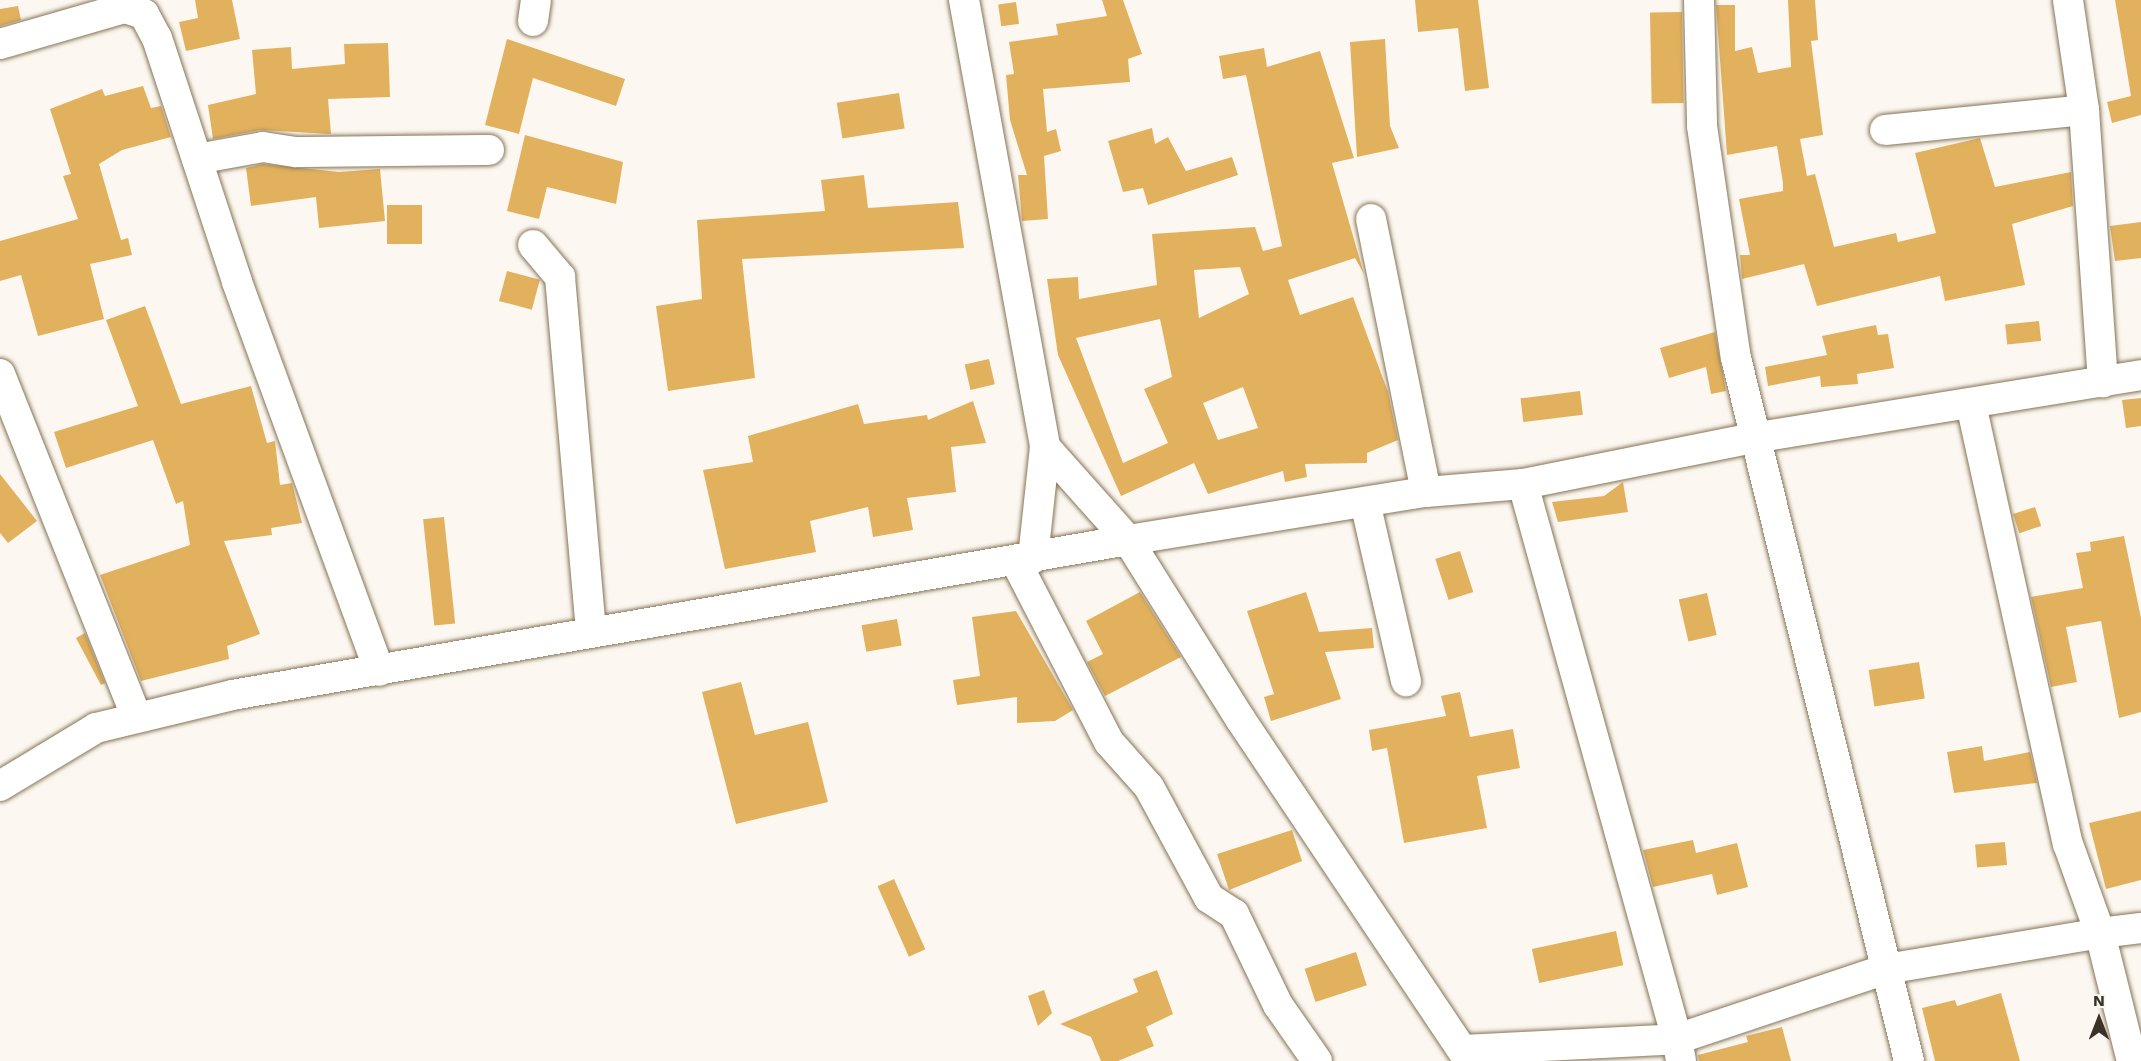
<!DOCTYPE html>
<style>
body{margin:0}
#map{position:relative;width:2141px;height:1061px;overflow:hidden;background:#fcf8f1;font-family:"Work Sans",sans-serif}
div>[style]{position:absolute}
.building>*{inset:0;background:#e2b15d;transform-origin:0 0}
.roads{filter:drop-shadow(0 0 2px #867455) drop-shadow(0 0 2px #867455)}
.minor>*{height:30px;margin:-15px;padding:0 15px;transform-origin:15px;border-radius:15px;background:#fff}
span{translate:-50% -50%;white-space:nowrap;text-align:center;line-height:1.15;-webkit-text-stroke:6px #fcf8f1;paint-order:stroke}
.north{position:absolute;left:2069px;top:989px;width:60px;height:60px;-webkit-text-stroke:4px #fcf8f1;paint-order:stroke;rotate:0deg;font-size:16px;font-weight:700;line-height:24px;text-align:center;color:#3a3225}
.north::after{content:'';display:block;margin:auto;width:21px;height:27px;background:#3a3225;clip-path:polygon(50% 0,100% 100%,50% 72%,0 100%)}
</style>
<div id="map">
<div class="building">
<div style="clip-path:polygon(195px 0,232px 0,240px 39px,186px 51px,179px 22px,198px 18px)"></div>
<div style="clip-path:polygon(1102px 0,1123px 0,1142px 54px,1128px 59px,1130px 82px,1043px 89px,1047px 132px,1056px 129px,1061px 151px,1044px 156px,1048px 219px,1022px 221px,1018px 175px,1027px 175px,1010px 120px,1006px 75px,1014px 74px,1009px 42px,1058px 35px,1056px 24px,1107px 16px)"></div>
<div style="clip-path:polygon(1415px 0,1478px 0,1489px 88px,1465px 91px,1458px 28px,1418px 32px)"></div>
<div style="clip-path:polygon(1788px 0,1815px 0,1818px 40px,1811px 41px,1823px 135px,1800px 139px,1807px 176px,1815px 174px,1834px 247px,1896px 233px,1898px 242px,1936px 233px,1915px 153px,1980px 138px,1995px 187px,2071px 172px,2073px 206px,2012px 224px,2025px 285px,1945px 301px,1940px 276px,1817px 306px,1804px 264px,1742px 279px,1740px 255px,1750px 255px,1739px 199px,1783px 191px,1783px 183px,1777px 146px,1727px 155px,1716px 5px,1735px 5px,1735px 51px,1752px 47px,1758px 73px,1791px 67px)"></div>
<div style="clip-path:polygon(2115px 0,2141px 0,2141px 115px,2112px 123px,2107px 102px,2131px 96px)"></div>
<div style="left:1016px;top:2px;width:22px;height:18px;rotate:82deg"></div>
<div style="clip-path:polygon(18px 6px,21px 20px,0 26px,0 9px)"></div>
<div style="left:1682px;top:12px;width:91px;height:32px;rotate:89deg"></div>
<div style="clip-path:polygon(507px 39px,625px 79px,616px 106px,533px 78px,519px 134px,485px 125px)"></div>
<div style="clip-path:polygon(1385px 39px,1390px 126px,1399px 148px,1357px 157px,1350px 42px)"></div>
<div style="clip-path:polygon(388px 43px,390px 97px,328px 99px,331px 134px,260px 130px,213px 139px,208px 105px,256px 94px,252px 50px,291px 47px,292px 69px,345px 64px,344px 44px)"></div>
<div style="clip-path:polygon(evenodd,1264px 48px,1267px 67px,1320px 51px,1354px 158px,1332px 163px,1364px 274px,1355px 258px,1288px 280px,1300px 315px,1353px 297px,1388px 392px,1398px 440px,1367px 453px,1367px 463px,1305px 464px,1307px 477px,1285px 482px,1283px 471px,1208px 494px,1194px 463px,1121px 496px,1058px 355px,1047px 279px,1078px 277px,1079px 299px,1157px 285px,1152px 234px,1255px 227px,1263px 251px,1282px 246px,1246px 75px,1223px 79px,1219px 56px,1264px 48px,1240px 267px,1249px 294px,1199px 318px,1194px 270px,1240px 267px,1264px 48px,1160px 319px,1172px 377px,1144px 389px,1168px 443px,1123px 463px,1076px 338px,1160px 319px,1264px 48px,1243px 387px,1258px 428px,1218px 440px,1203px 403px,1243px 387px)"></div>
<div style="clip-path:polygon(143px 86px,151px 108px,161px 106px,171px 137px,122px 150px,99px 164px,121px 240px,128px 238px,132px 255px,90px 264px,104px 319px,38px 336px,21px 275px,0 281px,0 241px,78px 219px,63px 176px,71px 174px,50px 109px,102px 89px,105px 96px)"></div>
<div style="left:899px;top:93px;width:36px;height:63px;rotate:81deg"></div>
<div style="clip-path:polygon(1152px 128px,1155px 144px,1168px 137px,1186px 171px,1232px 157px,1238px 175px,1148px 205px,1143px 188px,1123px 192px,1108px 141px)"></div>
<div style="clip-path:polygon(525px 135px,623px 162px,616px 204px,547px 187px,539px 219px,507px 211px)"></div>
<div style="clip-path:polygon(263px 164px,339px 172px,380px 169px,385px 221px,319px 228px,316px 197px,251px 206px,246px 168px)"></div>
<div style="clip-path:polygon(864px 175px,868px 208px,958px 202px,964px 248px,742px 259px,755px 378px,668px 391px,656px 306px,702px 299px,697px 220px,825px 211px,821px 180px)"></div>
<div style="left:422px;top:205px;width:39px;height:35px;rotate:90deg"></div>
<div style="clip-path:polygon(2141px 222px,2141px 258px,2115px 261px,2110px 226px)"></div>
<div style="left:507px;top:271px;width:34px;height:31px;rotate:15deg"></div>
<div style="clip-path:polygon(145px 306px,181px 404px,251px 386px,267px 443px,275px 441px,280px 485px,292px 483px,302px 523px,271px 528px,272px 535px,224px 541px,260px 634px,227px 646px,229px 659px,141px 681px,100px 575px,190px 545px,183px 501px,176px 504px,153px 440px,66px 468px,54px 432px,138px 406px,106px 320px)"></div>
<div style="left:2039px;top:321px;width:20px;height:34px;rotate:84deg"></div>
<div style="clip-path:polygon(1876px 325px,1878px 335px,1888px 334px,1894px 368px,1857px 374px,1858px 384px,1821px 387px,1820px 376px,1768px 386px,1765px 367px,1827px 355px,1822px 336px)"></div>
<div style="clip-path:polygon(1715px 332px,1726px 391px,1711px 394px,1706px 367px,1669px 378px,1660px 348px)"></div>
<div style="left:989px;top:359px;width:26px;height:25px;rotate:77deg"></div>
<div style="left:1580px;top:391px;width:24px;height:60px;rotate:83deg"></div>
<div style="clip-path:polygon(2141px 398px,2141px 426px,2126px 428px,2122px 400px)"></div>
<div style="clip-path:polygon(973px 401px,986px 443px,951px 447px,956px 492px,907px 498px,913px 530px,873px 537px,868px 507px,810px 521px,816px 552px,725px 569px,703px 470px,753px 462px,748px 436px,858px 404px,864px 424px,927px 415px,928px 420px)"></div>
<div style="clip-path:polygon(0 474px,37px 521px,8px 543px,0 533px)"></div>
<div style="clip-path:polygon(1623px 482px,1628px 512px,1558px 522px,1552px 502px,1604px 496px)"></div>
<div style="left:2035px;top:507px;width:20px;height:23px;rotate:72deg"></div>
<div style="left:444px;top:517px;width:107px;height:21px;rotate:84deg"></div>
<div style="clip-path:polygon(2124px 536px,2141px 618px,2141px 712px,2119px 718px,2101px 621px,2066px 627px,2077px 682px,2051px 687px,2031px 597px,2083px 588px,2076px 553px,2091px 551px,2090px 542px)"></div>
<div style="left:1460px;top:551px;width:43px;height:26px;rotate:72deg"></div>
<div style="clip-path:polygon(1140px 592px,1181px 657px,1105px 696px,1087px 662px,1103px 654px,1086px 621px)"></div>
<div style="clip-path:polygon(1306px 592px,1319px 632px,1372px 628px,1374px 648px,1325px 652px,1341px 699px,1271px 721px,1264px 697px,1274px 694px,1247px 611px)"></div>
<div style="left:1707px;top:593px;width:43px;height:29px;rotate:77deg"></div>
<div style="clip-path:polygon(1016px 611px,1073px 710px,1055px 721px,1017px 723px,1017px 697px,957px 705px,953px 680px,980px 676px,972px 617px)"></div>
<div style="left:897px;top:619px;width:27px;height:36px;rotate:80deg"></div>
<div style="clip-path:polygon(85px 633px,105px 683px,101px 685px,76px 638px)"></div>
<div style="left:1919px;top:662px;width:37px;height:51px;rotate:81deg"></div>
<div style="clip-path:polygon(741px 682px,755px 735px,808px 722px,828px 802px,736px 824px,702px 692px)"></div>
<div style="clip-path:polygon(1460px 692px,1470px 737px,1513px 729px,1520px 768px,1477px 776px,1487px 828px,1404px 843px,1387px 748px,1372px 751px,1369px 730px,1446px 716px,1441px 696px)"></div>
<div style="clip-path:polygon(1982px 746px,1984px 761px,2030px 752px,2037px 783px,1954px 793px,1947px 752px)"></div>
<div style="clip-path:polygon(2141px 811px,2141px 880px,2106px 889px,2089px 823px)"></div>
<div style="clip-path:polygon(1292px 830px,1302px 861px,1229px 890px,1217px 854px)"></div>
<div style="clip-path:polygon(1693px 840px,1696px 853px,1737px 843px,1748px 887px,1717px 895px,1712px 874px,1653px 887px,1643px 850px)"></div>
<div style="left:2005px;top:842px;width:23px;height:30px;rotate:85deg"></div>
<div style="left:894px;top:879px;width:77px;height:18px;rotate:66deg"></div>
<div style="left:1616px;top:931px;width:35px;height:86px;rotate:78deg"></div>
<div style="left:1356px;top:952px;width:35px;height:54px;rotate:72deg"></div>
<div style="clip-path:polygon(1157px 970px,1173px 1014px,1146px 1027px,1154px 1046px,1118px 1061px,1101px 1061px,1091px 1037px,1060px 1024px,1138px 992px,1133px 979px)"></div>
<div style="clip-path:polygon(1044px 990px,1052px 1013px,1038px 1026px,1028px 996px)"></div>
<div style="clip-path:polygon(2001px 993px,2020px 1061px,1935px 1061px,1922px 1008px,1955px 1000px,1957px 1006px)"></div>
<div style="clip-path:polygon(1782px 1027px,1791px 1061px,1699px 1061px,1698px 1055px,1748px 1042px,1746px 1036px)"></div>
</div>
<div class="roads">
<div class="minor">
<div style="left:964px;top:0;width:454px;rotate:79.7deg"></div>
<div style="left:1045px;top:447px;width:112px;rotate:96.2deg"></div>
<div style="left:1699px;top:0;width:126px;rotate:88.6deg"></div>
<div style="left:1702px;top:126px;width:234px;rotate:81.7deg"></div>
<div style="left:1736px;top:358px;width:724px;rotate:76.17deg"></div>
<div style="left:2068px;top:0;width:111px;rotate:81.7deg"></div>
<div style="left:2084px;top:110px;width:273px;rotate:86deg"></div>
<div style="left:533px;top:21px;width:21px;rotate:-82deg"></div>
<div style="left:0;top:44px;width:130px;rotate:-16.1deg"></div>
<div style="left:125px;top:8px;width:20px;rotate:18deg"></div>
<div style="left:144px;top:14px;width:27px;rotate:62deg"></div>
<div style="left:157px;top:38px;width:257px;rotate:71.8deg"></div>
<div style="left:237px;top:282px;width:414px;rotate:69.9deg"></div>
<div style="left:1885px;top:130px;width:200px;rotate:-5.7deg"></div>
<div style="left:197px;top:159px;width:67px;rotate:-10.3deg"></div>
<div style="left:263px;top:147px;width:33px;rotate:9deg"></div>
<div style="left:296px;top:152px;width:193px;rotate:-0.6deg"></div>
<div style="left:1371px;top:219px;width:278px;rotate:78.6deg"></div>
<div style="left:533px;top:245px;width:42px;rotate:49.8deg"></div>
<div style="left:560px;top:277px;width:355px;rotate:85deg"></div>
<div style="left:0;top:374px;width:367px;rotate:68.3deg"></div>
<div style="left:1971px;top:404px;width:451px;rotate:77.6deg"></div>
<div style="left:2068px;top:844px;width:95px;rotate:70.2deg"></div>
<div style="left:2100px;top:933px;width:41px;rotate:-7deg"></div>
<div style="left:1045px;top:447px;width:125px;rotate:48.3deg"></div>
<div style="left:1128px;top:540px;width:213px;rotate:57.9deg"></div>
<div style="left:1241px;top:720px;width:410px;rotate:56.2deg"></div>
<div style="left:1365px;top:502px;width:184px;rotate:77.1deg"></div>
<div style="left:1015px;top:560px;width:205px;rotate:62.7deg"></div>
<div style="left:1109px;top:742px;width:60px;rotate:48.4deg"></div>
<div style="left:1149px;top:787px;width:126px;rotate:61.6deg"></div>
<div style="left:1209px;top:898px;width:30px;rotate:33deg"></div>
<div style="left:1234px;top:914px;width:101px;rotate:64.2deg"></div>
<div style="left:1278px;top:1005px;width:68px;rotate:55.1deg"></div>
<div style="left:0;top:786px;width:112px;rotate:-31.1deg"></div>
<div style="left:96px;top:728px;width:140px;rotate:-13.6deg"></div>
<div style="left:232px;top:695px;width:909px;rotate:-9.81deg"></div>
<div style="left:1128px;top:540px;width:302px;rotate:-9.2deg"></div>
<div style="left:1426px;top:492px;width:97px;rotate:-4.7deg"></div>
<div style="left:1523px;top:484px;width:235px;rotate:-11.3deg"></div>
<div style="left:1753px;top:438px;width:393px;rotate:-9.2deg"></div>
<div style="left:1463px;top:1050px;width:214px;rotate:-2.9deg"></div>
<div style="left:1677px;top:1039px;width:576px;rotate:-105.51deg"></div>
<div style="left:1681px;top:1061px;width:22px;rotate:-100deg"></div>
<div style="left:1677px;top:1039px;width:220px;rotate:-18.5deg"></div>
<div style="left:1886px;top:969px;width:217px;rotate:-9.5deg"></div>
<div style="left:2100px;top:933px;width:132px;rotate:76deg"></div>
</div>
</div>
<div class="north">N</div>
</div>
